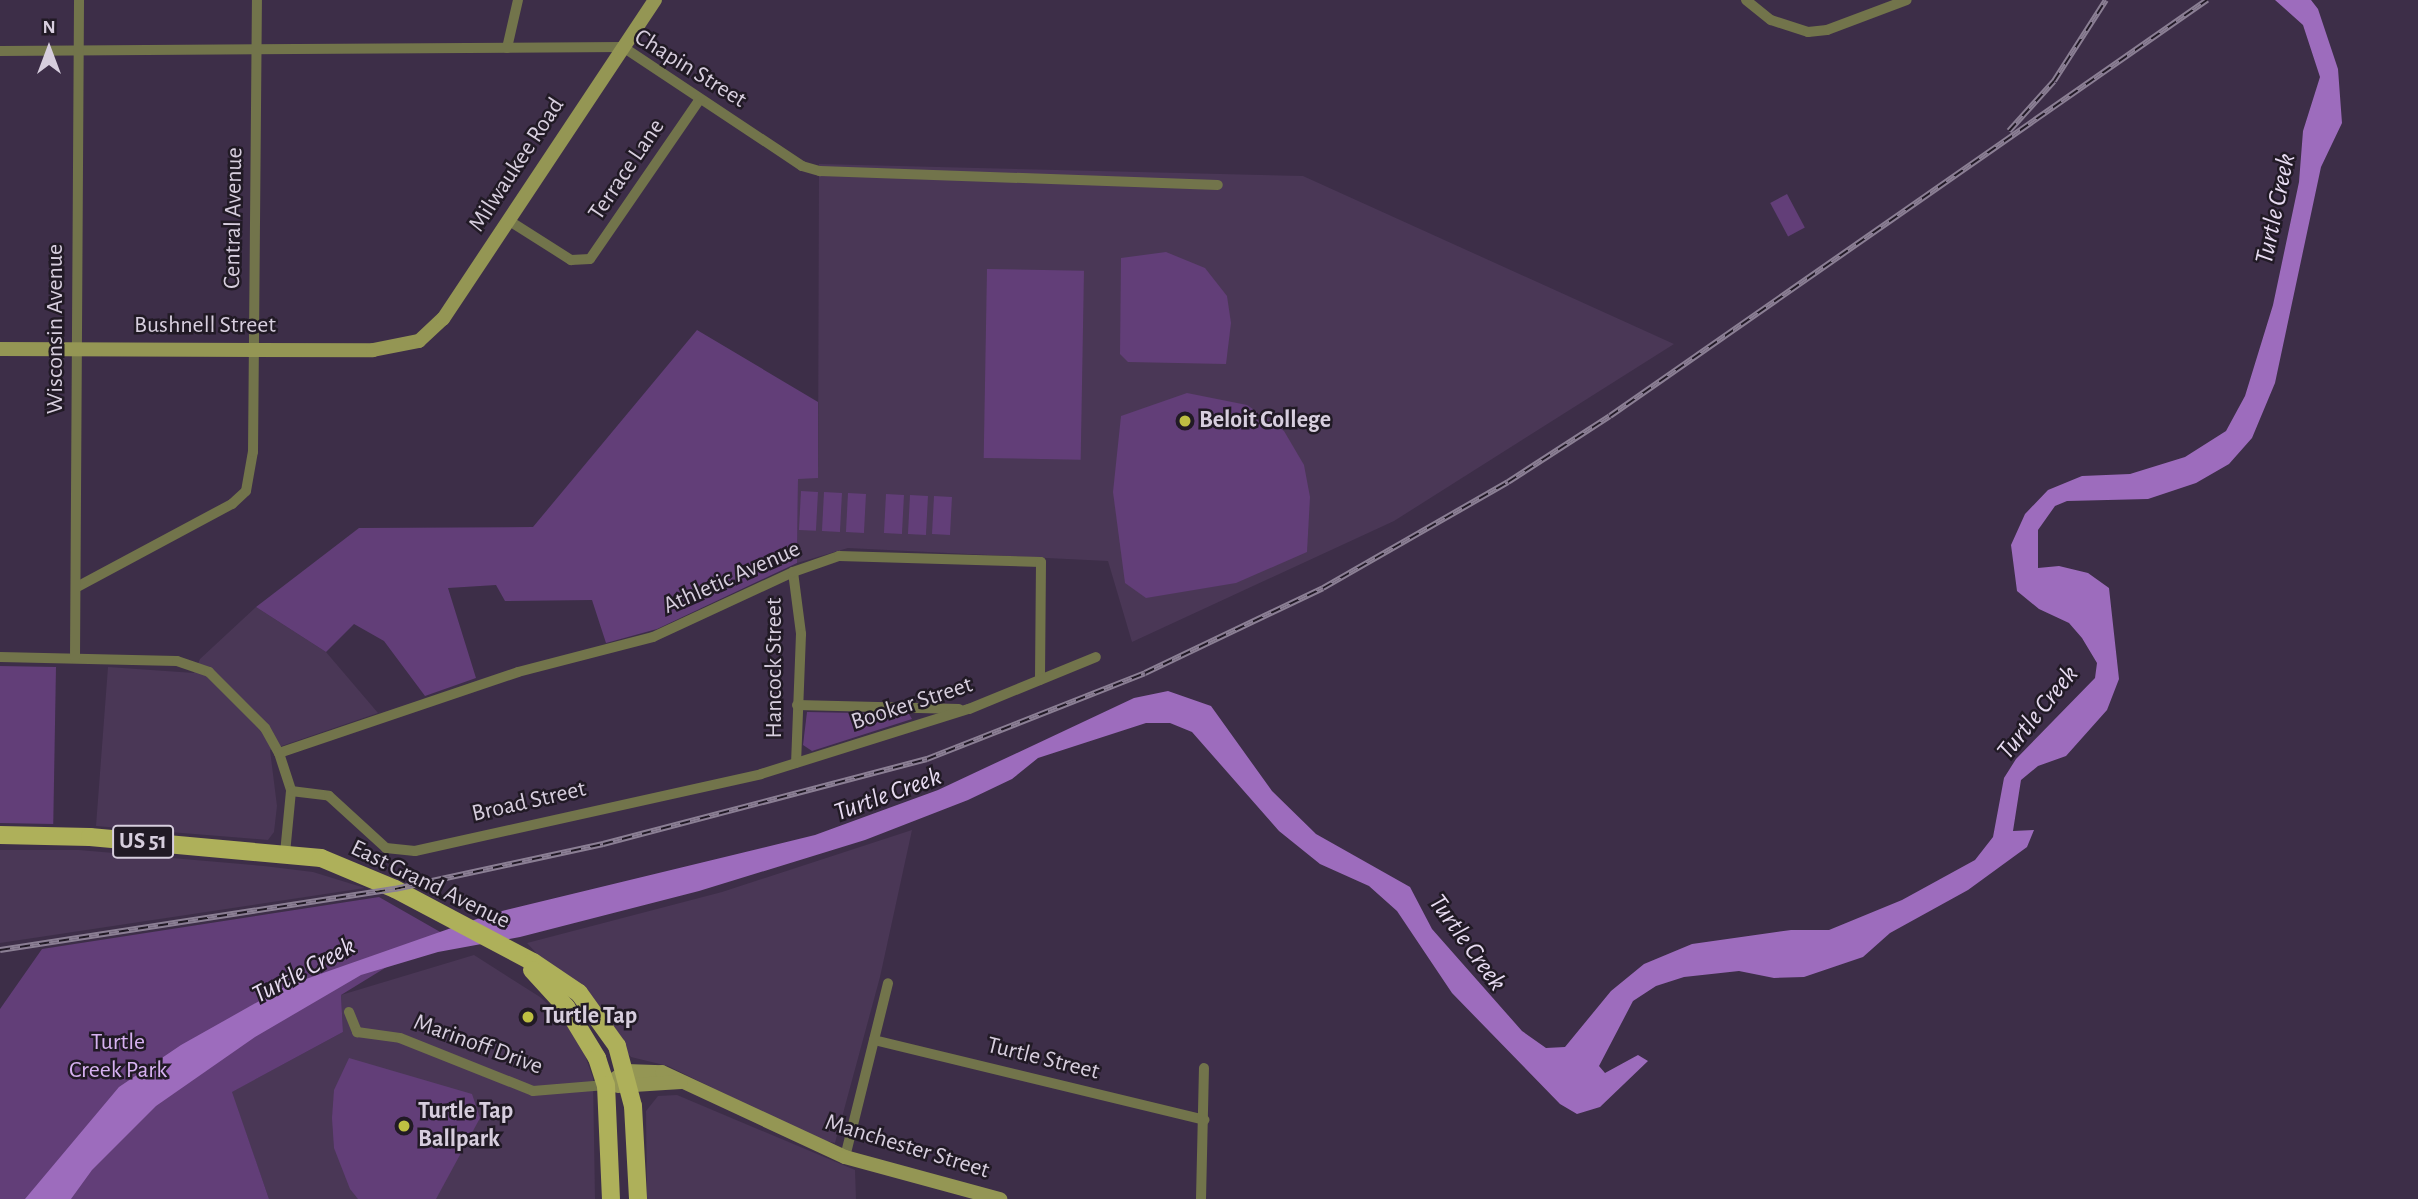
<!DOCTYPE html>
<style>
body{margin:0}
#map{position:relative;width:2418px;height:1199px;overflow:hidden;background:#3d2e48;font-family:"Alegreya Sans",sans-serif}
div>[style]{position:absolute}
.built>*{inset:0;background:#4a3756}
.green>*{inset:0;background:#623e78;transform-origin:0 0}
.water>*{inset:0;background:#9d6cbd}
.street>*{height:10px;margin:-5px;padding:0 5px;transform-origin:5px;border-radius:5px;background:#72744b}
.secondary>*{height:14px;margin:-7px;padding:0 7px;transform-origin:7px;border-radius:7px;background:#949654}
.primary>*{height:18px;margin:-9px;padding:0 9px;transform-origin:9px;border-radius:9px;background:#aeb05a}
.rail>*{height:6px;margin-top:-3px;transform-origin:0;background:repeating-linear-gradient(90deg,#211a25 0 10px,#8b7f94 0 20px);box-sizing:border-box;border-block:2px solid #8b7f94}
.dots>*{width:19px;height:19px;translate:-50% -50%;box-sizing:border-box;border:4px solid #211a25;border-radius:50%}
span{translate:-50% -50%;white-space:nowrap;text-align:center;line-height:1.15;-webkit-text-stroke:5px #211a25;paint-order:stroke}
.shield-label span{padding:2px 5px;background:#211a25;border:2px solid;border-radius:5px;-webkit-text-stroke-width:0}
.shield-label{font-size:23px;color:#d7cede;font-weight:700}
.street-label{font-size:24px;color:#d7cede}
.poi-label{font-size:24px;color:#d7cede;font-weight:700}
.left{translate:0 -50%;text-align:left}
.park-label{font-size:24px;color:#d7b2f1}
.water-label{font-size:26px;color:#e8dcf2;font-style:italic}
.north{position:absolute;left:14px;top:14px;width:70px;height:70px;-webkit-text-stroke:5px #211a25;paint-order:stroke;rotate:0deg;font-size:19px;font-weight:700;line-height:28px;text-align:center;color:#d7cede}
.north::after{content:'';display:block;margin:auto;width:24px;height:32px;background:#d7cede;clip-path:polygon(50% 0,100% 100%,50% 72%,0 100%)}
</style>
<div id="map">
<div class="built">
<div style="clip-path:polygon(819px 164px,1303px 176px,1674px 344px,1394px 521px,1132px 642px,1108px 561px,848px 548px,797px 563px,798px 478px,818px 478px)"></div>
<div style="clip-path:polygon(256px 607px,326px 652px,378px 713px,270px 750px,277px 806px,274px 832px,268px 840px,96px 826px,108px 667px,194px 673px,200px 659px)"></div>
<div style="clip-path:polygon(912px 830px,880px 977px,835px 1143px,817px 1139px,668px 1066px,631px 1057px,527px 943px,722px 892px)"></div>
<div style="clip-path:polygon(0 850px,79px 850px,264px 866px,313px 872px,365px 888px,0 943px)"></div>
<div style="clip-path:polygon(474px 955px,540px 997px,560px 1015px,583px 1050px,593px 1078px,595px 1199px,269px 1199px,231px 1092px,343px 1032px,341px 995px)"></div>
<div style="clip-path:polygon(677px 1095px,855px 1170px,856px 1199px,647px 1199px,646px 1111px,658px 1096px)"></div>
</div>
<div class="green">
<div style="left:1787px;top:194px;width:38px;height:19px;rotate:62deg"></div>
<div style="clip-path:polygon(1166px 252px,1205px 268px,1227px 296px,1231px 323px,1226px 364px,1128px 362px,1120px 354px,1121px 258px)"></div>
<div style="left:987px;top:269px;width:97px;height:189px;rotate:1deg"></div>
<div style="clip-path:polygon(697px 330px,818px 402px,818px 478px,798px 479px,797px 563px,657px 629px,606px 643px,592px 600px,505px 601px,496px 585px,448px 588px,476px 678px,425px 696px,384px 641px,354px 624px,326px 652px,256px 607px,359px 528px,533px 527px)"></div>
<div style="clip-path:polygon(1187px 393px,1247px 405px,1284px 431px,1304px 465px,1310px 497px,1307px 552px,1236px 583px,1146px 598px,1125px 583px,1113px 492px,1121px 416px)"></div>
<div style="left:801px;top:491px;width:17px;height:39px;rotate:3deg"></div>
<div style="left:824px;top:492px;width:18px;height:39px;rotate:3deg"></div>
<div style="left:848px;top:493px;width:18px;height:39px;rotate:3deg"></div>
<div style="left:886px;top:494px;width:18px;height:39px;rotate:3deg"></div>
<div style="left:910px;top:495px;width:18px;height:39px;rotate:3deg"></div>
<div style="left:934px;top:496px;width:18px;height:38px;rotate:3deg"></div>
<div style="left:0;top:666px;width:56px;height:157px;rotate:1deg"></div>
<div style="clip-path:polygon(807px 712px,909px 714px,912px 719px,812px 751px,803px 745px)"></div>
<div style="clip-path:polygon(379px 897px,442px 933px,341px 995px,343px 1032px,232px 1092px,269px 1199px,0 1199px,0 1009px,42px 949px)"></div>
<div style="clip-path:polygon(349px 1058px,472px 1094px,480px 1118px,436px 1199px,358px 1199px,350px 1189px,334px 1148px,332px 1118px,334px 1090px)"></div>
</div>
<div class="water">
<div style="clip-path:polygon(2275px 0,2311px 0,2318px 9px,2338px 69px,2342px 123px,2321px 167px,2275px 383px,2252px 438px,2229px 464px,2196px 483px,2148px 499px,2067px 501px,2055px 506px,2038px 530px,2038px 568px,2059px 566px,2088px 573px,2109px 588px,2119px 679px,2107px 710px,2066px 756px,2038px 766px,2021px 780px,2013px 831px,2034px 830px,2027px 847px,1968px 890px,1890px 933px,1863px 957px,1804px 977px,1774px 978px,1739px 971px,1684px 977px,1656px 986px,1633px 1001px,1599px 1066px,1605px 1073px,1638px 1055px,1648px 1061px,1600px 1107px,1577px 1114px,1560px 1104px,1452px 993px,1397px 911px,1369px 886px,1320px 864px,1279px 831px,1192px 732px,1170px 723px,1146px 723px,1038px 758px,1012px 779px,968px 800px,865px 840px,699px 891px,520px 937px,438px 952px,361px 975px,255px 1037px,156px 1106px,92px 1170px,71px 1199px,25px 1199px,119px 1087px,181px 1045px,286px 986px,494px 913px,815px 835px,938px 790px,1134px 698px,1168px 691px,1211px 706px,1272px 791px,1316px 834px,1410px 887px,1432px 929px,1522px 1031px,1546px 1048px,1565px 1047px,1611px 991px,1644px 964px,1692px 944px,1791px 930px,1829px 930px,1902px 900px,1975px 860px,1993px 837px,2004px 778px,2016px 759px,2095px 678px,2097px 663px,2082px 638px,2069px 623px,2039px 609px,2017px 591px,2011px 545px,2025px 514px,2048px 490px,2082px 476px,2130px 474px,2185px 457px,2226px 431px,2245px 396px,2273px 305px,2299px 182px,2303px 131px,2320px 77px,2303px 25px)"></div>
</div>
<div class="street">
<div style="left:1746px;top:0;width:32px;rotate:39deg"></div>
<div style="left:1771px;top:20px;width:39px;rotate:18deg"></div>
<div style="left:1808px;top:32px;width:19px;rotate:-6deg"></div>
<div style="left:1827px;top:30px;width:85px;rotate:-20.6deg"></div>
<div style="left:507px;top:48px;width:49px;rotate:-77.1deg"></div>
<div style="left:0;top:51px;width:623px;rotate:-0.37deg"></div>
<div style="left:623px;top:47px;width:215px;rotate:33.6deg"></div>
<div style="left:802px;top:166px;width:19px;rotate:16deg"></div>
<div style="left:820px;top:171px;width:398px;rotate:2deg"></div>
<div style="left:508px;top:220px;width:75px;rotate:32.4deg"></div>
<div style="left:571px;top:260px;width:19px;rotate:-3deg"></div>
<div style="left:590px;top:259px;width:194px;rotate:-55.5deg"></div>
<div style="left:793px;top:572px;width:63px;rotate:82.6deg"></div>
<div style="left:801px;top:634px;width:129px;rotate:92.2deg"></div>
<div style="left:77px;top:587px;width:176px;rotate:-28.2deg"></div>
<div style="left:232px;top:504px;width:19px;rotate:-43deg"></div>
<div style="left:246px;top:491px;width:40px;rotate:-80deg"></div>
<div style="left:253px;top:452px;width:452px;rotate:-89.5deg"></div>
<div style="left:0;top:657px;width:177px;rotate:1.3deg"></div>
<div style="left:177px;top:661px;width:34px;rotate:19deg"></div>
<div style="left:209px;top:672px;width:79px;rotate:45deg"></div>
<div style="left:265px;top:728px;width:29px;rotate:61deg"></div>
<div style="left:279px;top:753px;width:40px;rotate:72deg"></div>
<div style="left:291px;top:791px;width:62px;rotate:95.5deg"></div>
<div style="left:75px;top:658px;width:658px;rotate:-89.65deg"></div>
<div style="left:797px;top:705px;width:162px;rotate:1.4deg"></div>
<div style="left:279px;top:753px;width:252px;rotate:-18.7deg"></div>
<div style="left:518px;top:672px;width:139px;rotate:-14.5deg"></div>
<div style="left:653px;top:637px;width:154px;rotate:-24.9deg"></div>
<div style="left:793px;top:572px;width:49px;rotate:-19.2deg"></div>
<div style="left:839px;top:556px;width:202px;rotate:1.7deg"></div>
<div style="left:1041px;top:562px;width:118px;rotate:90.5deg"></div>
<div style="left:291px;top:791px;width:38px;rotate:7deg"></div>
<div style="left:329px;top:796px;width:77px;rotate:42.4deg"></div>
<div style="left:386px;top:848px;width:29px;rotate:6deg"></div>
<div style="left:415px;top:851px;width:354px;rotate:-12.5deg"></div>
<div style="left:761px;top:774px;width:218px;rotate:-17.4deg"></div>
<div style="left:969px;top:709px;width:137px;rotate:-22.3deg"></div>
<div style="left:349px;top:1012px;width:22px;rotate:68deg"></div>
<div style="left:357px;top:1032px;width:43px;rotate:7.9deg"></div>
<div style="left:400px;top:1038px;width:143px;rotate:21.7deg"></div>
<div style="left:533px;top:1091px;width:73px;rotate:-4.7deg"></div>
<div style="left:874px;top:1040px;width:340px;rotate:13.6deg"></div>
<div style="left:845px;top:1157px;width:179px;rotate:-76.1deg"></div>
<div style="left:1201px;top:1199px;width:131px;rotate:-88.7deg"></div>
</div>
<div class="secondary">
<div style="left:0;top:349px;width:373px;rotate:0.2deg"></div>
<div style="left:373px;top:350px;width:47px;rotate:-11.1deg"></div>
<div style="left:419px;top:341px;width:33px;rotate:-43deg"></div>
<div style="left:443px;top:319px;width:383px;rotate:-56.4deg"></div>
<div style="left:606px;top:1085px;width:24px;rotate:-35deg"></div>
<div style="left:626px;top:1071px;width:36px;rotate:2deg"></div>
<div style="left:662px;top:1072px;width:202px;rotate:24.9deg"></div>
<div style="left:845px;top:1157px;width:161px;rotate:15.2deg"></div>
<div style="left:618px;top:1086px;width:63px;rotate:-3.6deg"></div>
</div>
<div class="primary">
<div style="left:0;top:835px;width:90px;rotate:1.3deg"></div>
<div style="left:90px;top:837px;width:232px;rotate:5.2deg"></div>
<div style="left:321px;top:858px;width:80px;rotate:22.7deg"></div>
<div style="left:395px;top:889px;width:156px;rotate:27.9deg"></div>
<div style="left:533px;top:962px;width:55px;rotate:34deg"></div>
<div style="left:579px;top:993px;width:65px;rotate:54.4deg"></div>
<div style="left:617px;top:1046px;width:62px;rotate:75.1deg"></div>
<div style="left:633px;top:1106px;width:93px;rotate:86.9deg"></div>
<div style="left:532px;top:970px;width:50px;rotate:47.4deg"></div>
<div style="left:566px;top:1007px;width:60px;rotate:58.7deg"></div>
<div style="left:597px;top:1058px;width:28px;rotate:72deg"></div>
<div style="left:606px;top:1085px;width:114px;rotate:87.5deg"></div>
</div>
<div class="rail">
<div style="left:2009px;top:131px;width:67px;rotate:-48deg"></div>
<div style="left:2054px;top:81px;width:96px;rotate:-57.3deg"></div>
<div style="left:0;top:950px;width:400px;rotate:-8.8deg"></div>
<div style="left:395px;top:889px;width:213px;rotate:-12.2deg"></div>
<div style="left:603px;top:844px;width:335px;rotate:-14.7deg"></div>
<div style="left:927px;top:759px;width:234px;rotate:-21.5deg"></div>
<div style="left:1145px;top:673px;width:197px;rotate:-25.5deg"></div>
<div style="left:1323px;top:588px;width:213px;rotate:-29.8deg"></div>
<div style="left:1508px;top:482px;width:121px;rotate:-32.9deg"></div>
<div style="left:1610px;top:416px;width:728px;rotate:-34.87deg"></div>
</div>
<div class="dots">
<div style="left:1185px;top:421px;background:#bebf42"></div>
<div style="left:528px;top:1017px;background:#bebf42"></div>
<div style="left:404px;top:1126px;background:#bebf42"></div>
</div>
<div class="shield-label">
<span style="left:143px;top:842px">US 51</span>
</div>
<div class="street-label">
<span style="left:690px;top:69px;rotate:32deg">Chapin Street</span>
<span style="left:517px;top:165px;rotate:-57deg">Milwaukee Road</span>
<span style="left:627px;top:170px;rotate:-56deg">Terrace Lane</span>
<span style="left:234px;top:218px;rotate:-89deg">Central Avenue</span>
<span style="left:205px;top:326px">Bushnell Street</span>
<span style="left:56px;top:329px;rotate:-90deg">Wisconsin Avenue</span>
<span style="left:732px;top:578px;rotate:-24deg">Athletic Avenue</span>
<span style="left:775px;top:668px;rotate:-90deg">Hancock Street</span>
<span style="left:912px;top:704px;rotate:-18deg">Booker Street</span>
<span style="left:529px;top:802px;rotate:-13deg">Broad Street</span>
<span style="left:430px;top:885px;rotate:26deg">East Grand Avenue</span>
<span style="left:478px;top:1045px;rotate:20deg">Marinoff Drive</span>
<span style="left:1043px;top:1059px;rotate:14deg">Turtle Street</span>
<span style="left:907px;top:1147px;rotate:17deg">Manchester Street</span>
</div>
<div class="poi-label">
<span class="left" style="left:1199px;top:421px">Beloit College</span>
<span class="left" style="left:542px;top:1017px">Turtle Tap</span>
<span class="left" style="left:418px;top:1126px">Turtle Tap<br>Ballpark</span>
</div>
<div class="park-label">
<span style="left:118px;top:1057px">Turtle<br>Creek Park</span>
</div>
<div class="water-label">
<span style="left:2276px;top:209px;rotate:-78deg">Turtle Creek</span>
<span style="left:2038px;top:713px;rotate:-51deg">Turtle Creek</span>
<span style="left:888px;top:795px;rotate:-20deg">Turtle Creek</span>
<span style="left:1467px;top:943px;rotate:54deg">Turtle Creek</span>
<span style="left:304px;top:971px;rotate:-28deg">Turtle Creek</span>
</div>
<div class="north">N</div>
</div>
